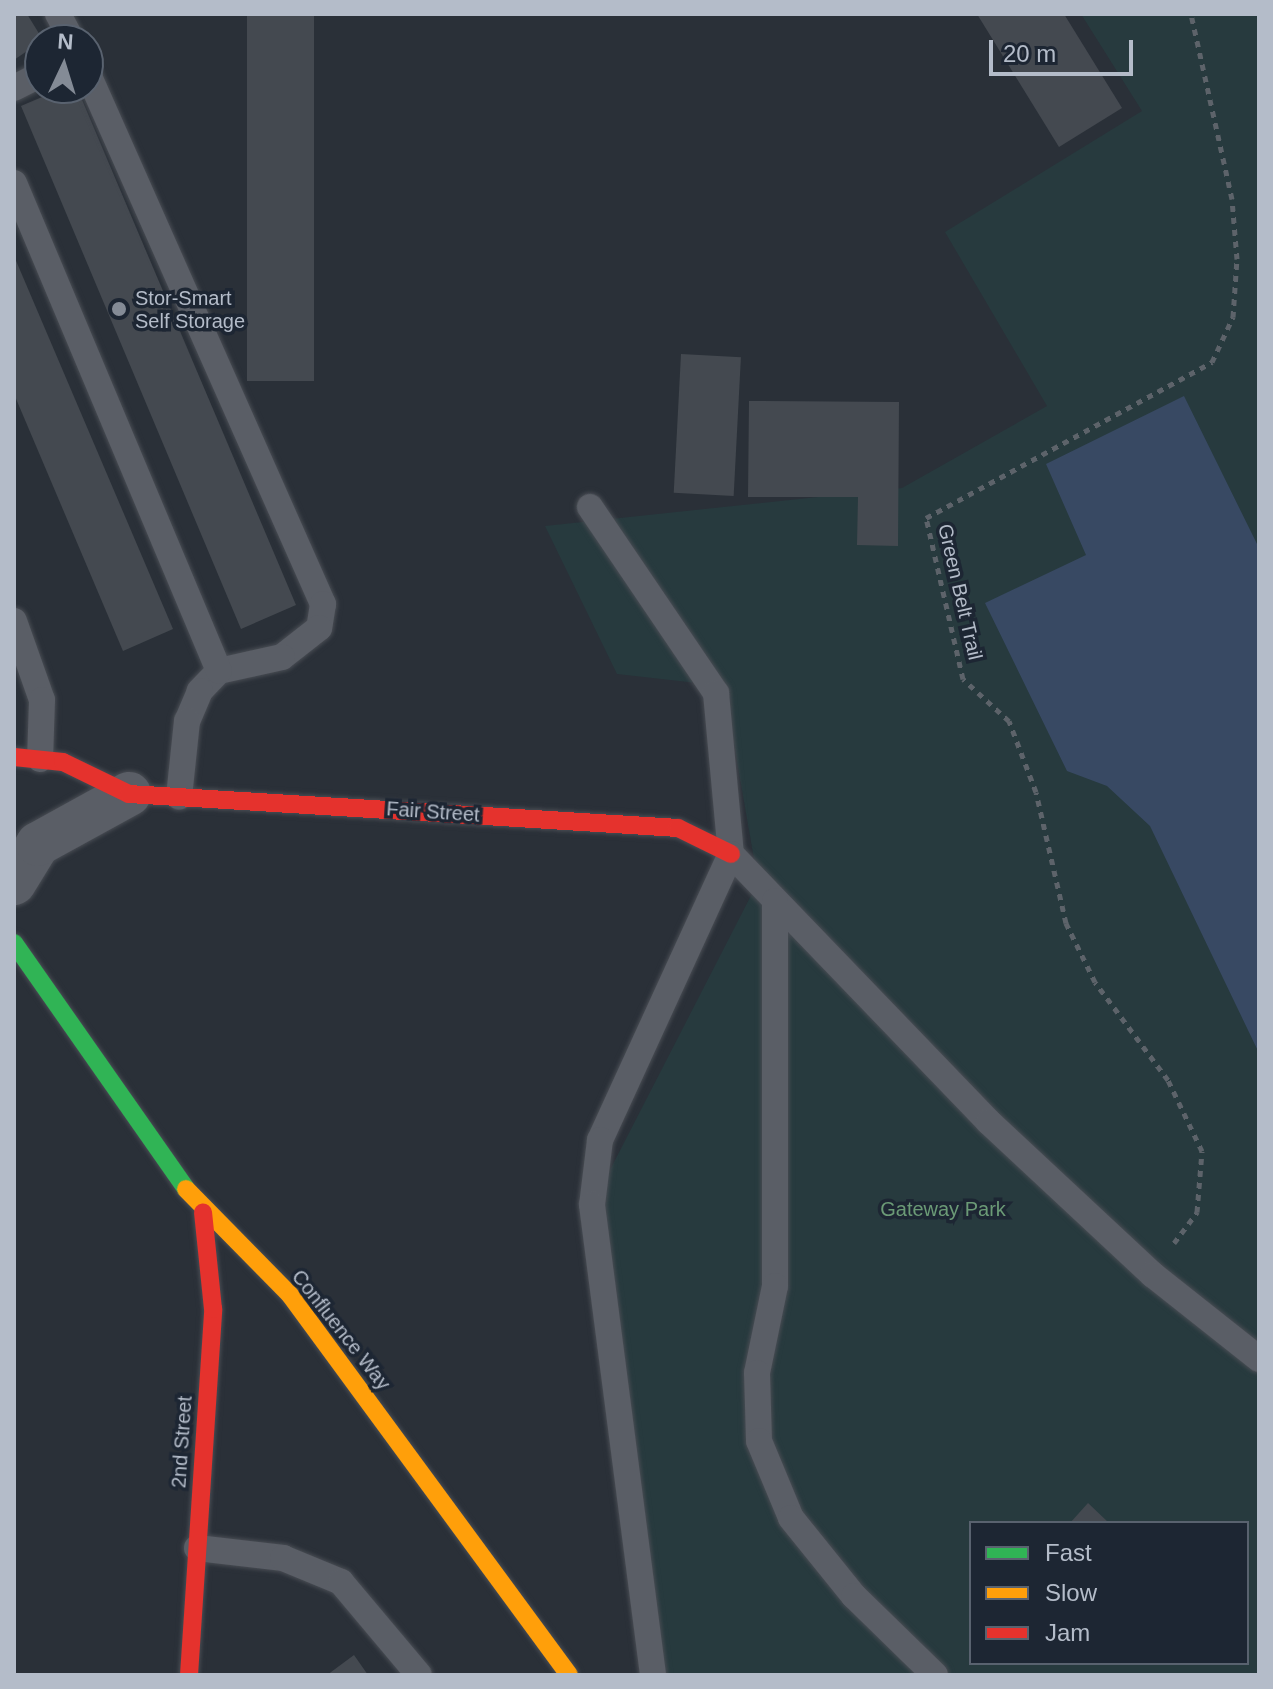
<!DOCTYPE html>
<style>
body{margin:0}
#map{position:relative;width:1273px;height:1689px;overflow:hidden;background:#2a3038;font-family:Helvetica,sans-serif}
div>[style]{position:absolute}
.green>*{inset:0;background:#273a3e}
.water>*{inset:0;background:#384963}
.building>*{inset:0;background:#444950;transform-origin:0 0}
.path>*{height:5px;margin-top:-2.5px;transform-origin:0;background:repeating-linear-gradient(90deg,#5d636a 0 6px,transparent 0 12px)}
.roads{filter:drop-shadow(0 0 2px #484c53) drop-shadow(0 0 2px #484c53)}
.lane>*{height:26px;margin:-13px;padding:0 13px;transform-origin:13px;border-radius:13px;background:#5a5e66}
.street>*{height:44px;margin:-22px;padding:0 22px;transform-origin:22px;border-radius:22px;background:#5a5e66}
.fast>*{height:18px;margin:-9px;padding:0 9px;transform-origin:9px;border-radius:9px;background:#30b455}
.slow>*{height:18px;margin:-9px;padding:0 9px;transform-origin:9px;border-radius:9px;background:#ff9f0a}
.jam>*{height:18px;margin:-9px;padding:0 9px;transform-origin:9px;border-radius:9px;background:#e5322d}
.dots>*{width:22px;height:22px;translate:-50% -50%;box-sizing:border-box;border:4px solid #1d2633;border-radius:50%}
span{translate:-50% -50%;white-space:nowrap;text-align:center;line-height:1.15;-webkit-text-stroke:7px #1d2633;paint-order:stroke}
.poi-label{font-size:20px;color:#b4bcc9}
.left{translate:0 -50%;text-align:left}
.street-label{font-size:20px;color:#b4bcc9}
.park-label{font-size:20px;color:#6b9a76}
.frame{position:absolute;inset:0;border:16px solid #b4bcc9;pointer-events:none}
.legend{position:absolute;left:969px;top:1521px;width:280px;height:144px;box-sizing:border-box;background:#1d2633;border:2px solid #59626f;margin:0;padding:10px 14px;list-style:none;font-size:24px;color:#b4bcc9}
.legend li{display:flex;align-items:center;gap:16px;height:40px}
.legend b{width:40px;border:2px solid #59626f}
.north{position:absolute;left:24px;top:24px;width:80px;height:80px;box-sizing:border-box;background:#1d2633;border:2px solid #59626f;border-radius:50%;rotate:4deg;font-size:22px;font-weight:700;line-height:32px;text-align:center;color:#b4bcc9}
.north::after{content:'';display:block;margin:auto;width:28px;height:36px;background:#848b96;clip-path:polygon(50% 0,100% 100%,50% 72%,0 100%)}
.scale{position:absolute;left:989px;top:40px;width:144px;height:36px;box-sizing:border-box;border:4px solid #b4bcc9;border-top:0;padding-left:10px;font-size:24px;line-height:28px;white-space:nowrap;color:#b4bcc9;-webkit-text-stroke:6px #1d2633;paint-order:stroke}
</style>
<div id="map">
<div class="green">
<div style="clip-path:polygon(evenodd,1081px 14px,1259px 14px,1259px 1675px,668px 1675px,644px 1648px,592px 1205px,758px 882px,724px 686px,617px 674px,545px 526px,902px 488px,1047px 406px,945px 232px,1142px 111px,1081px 14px,971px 1523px,1247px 1523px,1247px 1663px,971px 1663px,971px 1523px)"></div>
</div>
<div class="water">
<div style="clip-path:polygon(1184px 396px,1259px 548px,1259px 1053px,1150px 826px,1107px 786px,1067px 771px,985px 603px,1086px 555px,1046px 464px)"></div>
</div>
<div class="building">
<div style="clip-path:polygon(14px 14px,27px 14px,43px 40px,14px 60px)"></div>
<div style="left:247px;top:14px;width:67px;height:367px"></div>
<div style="clip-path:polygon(977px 14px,1064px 14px,1122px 108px,1059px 147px)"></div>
<div style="clip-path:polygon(63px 88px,77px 88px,296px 605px,241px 629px,21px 106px)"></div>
<div style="clip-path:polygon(14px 256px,173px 629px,123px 651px,14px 394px)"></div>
<div style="left:681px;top:354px;width:60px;height:139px;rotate:3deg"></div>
<div style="clip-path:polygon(749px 401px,899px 402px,898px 546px,857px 545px,858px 497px,748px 497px)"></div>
<div style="clip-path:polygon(1088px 1503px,1109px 1523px,1070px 1523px)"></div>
<div style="clip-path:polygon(354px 1655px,368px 1675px,327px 1675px)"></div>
</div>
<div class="path">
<div style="left:1174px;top:1243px;width:39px;rotate:-53deg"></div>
<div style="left:1197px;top:1212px;width:61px;rotate:-85.3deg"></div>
<div style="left:1202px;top:1151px;width:79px;rotate:-115.6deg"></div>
<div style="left:1168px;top:1080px;width:122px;rotate:-126.7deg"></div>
<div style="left:1095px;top:982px;width:66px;rotate:-116.2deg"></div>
<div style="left:1066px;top:923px;width:134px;rotate:-102.9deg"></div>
<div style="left:1036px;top:792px;width:76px;rotate:-110.8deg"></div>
<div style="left:1009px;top:721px;width:62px;rotate:-137.6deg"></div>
<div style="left:963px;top:679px;width:165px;rotate:-102.9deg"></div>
<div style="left:926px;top:518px;width:326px;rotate:-28.6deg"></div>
<div style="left:1212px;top:362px;width:50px;rotate:-65deg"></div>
<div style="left:1233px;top:317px;width:58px;rotate:-86.1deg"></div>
<div style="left:1237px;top:259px;width:60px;rotate:-94.8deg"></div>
<div style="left:1232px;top:199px;width:189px;rotate:-102.5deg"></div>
</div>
<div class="roads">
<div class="lane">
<div style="left:58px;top:14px;width:30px;rotate:62deg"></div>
<div style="left:88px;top:74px;width:580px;rotate:66.09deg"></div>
<div style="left:323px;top:604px;width:24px;rotate:99deg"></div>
<div style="left:319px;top:628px;width:47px;rotate:141.9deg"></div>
<div style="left:282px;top:657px;width:65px;rotate:167.5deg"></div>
<div style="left:219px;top:671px;width:28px;rotate:134deg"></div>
<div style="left:200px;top:691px;width:33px;rotate:113deg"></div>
<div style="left:187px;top:721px;width:76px;rotate:96deg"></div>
<div style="left:14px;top:88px;width:29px;rotate:-27deg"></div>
<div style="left:14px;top:183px;width:529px;rotate:67.21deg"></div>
<div style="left:590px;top:507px;width:225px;rotate:55.9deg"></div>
<div style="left:716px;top:693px;width:162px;rotate:84.7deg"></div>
<div style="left:731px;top:854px;width:315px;rotate:114.6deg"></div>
<div style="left:600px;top:1140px;width:65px;rotate:97deg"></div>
<div style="left:592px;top:1205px;width:474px;rotate:82.6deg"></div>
<div style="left:14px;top:621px;width:84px;rotate:70.5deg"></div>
<div style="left:42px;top:700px;width:59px;rotate:91.9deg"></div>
<div style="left:731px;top:854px;width:372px;rotate:46.1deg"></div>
<div style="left:989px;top:1122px;width:224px;rotate:43deg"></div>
<div style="left:1153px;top:1275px;width:135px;rotate:38.4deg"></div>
<div style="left:775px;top:901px;width:385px;rotate:90deg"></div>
<div style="left:775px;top:1286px;width:89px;rotate:101.7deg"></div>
<div style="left:757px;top:1373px;width:68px;rotate:88.3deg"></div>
<div style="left:759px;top:1441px;width:83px;rotate:67.4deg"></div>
<div style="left:791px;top:1518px;width:100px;rotate:51.1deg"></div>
<div style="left:854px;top:1596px;width:113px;rotate:44.3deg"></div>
<div style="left:197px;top:1548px;width:87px;rotate:6.6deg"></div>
<div style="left:283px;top:1558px;width:63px;rotate:22.5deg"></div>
<div style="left:341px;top:1582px;width:121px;rotate:50deg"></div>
</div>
<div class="street">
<div style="left:14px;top:883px;width:46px;rotate:-58.4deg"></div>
<div style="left:38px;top:844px;width:104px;rotate:-28.8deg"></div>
</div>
<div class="fast">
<div style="left:14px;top:943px;width:300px;rotate:55deg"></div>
</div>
<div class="slow">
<div style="left:186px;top:1189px;width:148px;rotate:45.5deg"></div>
<div style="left:290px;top:1295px;width:471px;rotate:53.7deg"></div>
</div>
<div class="jam">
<div style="left:14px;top:757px;width:49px;rotate:5.8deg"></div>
<div style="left:63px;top:762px;width:73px;rotate:25.9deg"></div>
<div style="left:129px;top:794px;width:550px;rotate:3.54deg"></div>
<div style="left:678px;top:828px;width:59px;rotate:26.1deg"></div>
<div style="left:189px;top:1675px;width:367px;rotate:-86.2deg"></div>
<div style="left:213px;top:1309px;width:97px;rotate:-95.9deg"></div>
</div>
</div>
<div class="dots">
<div style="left:119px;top:309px;background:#848b96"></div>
</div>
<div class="poi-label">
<span class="left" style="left:135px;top:310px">Stor-Smart<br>Self Storage</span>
</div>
<div class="street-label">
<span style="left:960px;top:592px;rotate:77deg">Green Belt Trail</span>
<span style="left:433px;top:812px;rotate:4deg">Fair Street</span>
<span style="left:341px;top:1330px;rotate:52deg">Confluence Way</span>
<span style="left:182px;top:1442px;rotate:-86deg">2nd Street</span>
</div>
<div class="park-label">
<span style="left:943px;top:1209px">Gateway Park</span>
</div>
<div class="frame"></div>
<ul class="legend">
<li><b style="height:10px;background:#30b455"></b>Fast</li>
<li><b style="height:10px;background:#ff9f0a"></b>Slow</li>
<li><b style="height:10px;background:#e5322d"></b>Jam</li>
</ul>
<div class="north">N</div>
<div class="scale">20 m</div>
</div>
